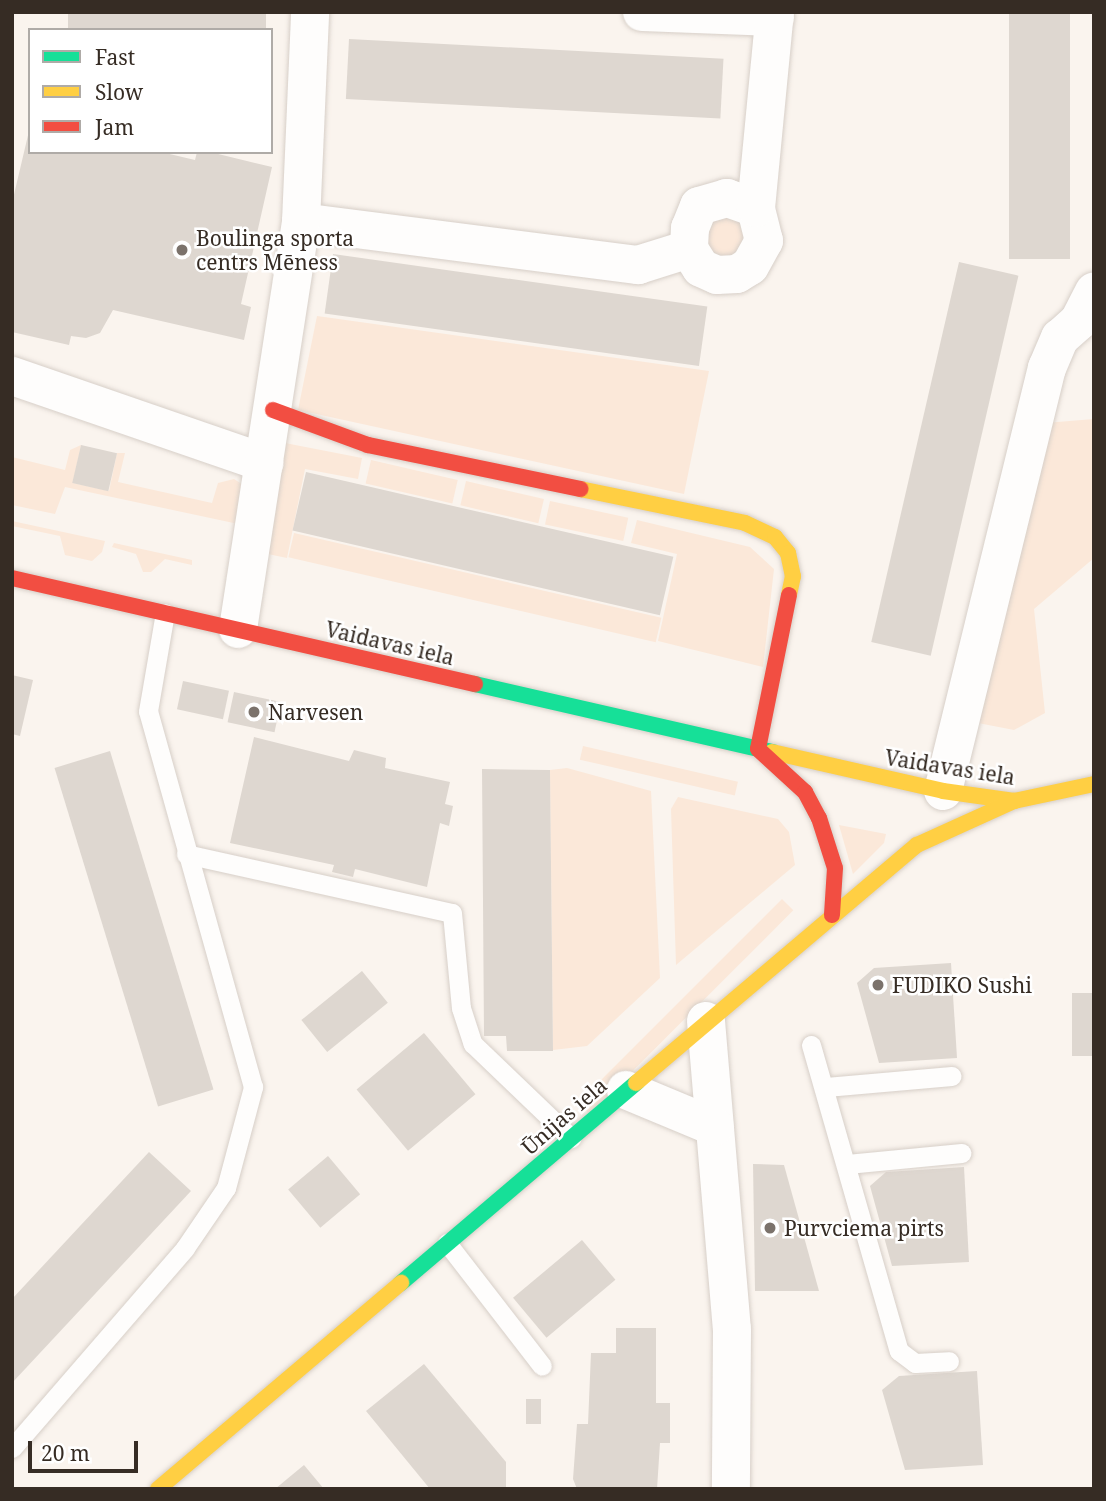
<!DOCTYPE html>
<meta charset="utf-8">
<style>
body{margin:0}
#map{position:relative;width:1106px;height:1501px;overflow:hidden;background:#faf4ee;font-family:"Noto Serif",serif}
div>[style]{position:absolute}
.green>*{inset:0;background:#fbe8d9;transform-origin:0 0}
.building>*{inset:0;background:#ded7d0;transform-origin:0 0}
.roads{filter:drop-shadow(0 0 2px #d7cfc8) drop-shadow(0 0 2px #d7cfc8)}
.lane>*{height:19px;margin:-9.5px;padding:0 9.5px;transform-origin:9.5px;border-radius:9.5px;background:#fefdfc}
.street>*{height:38px;margin:-19px;padding:0 19px;transform-origin:19px;border-radius:19px;background:#fefdfc}
.fast>*{height:16px;margin:-8px;padding:0 8px;transform-origin:8px;border-radius:8px;background:#16e098}
.slow>*{height:16px;margin:-8px;padding:0 8px;transform-origin:8px;border-radius:8px;background:#ffcf43}
.jam>*{height:16px;margin:-8px;padding:0 8px;transform-origin:8px;border-radius:8px;background:#f24e42}
.dots>*{width:19px;height:19px;translate:-50% -50%;box-sizing:border-box;border:4px solid #fff;border-radius:50%}
span{translate:-50% -50%;white-space:nowrap;text-align:center;line-height:1.15;-webkit-text-stroke:5px #fff;paint-order:stroke}
.poi-label{font-size:21px;color:#362c24}
.left{translate:0 -50%;text-align:left}
.street-label{font-size:21px;color:#362c24}
.frame{position:absolute;inset:0;border:14px solid #362c24;pointer-events:none}
.legend{position:absolute;left:28px;top:28px;width:245px;height:126px;box-sizing:border-box;background:#fff;border:2px solid #afaba7;margin:0;padding:9px 12px;list-style:none;font-size:21px;color:#362c24}
.legend li{display:flex;align-items:center;gap:14px;height:35px}
.legend b{width:35px;border:2px solid #afaba7}
.scale{position:absolute;left:28px;top:1441px;width:110px;height:32px;box-sizing:border-box;border:4px solid #362c24;border-top:0;padding-left:9px;font-size:21px;line-height:24px;white-space:nowrap;color:#362c24;-webkit-text-stroke:5px #fff;paint-order:stroke}
</style>
<div id="map">
<div class="green">
<div style="clip-path:polygon(728px 210px,747px 219px,753px 238px,739px 261px,707px 253px,709px 217px)"></div>
<div style="clip-path:polygon(317px 316px,709px 371px,684px 494px,298px 410px)"></div>
<div style="clip-path:polygon(1094px 419px,1094px 558px,1034px 609px,1045px 713px,1014px 730px,973px 722px,1045px 423px)"></div>
<div style="clip-path:polygon(285px 443px,362px 458px,358px 479px,305px 469px,287px 558px,263px 553px)"></div>
<div style="clip-path:polygon(81px 445px,73px 483px,109px 491px,117px 453px,125px 453px,118px 482px,212px 503px,218px 483px,234px 479px,243px 485px,243px 525px,65px 487px,55px 514px,12px 505px,12px 457px,65px 470px,70px 450px)"></div>
<div style="left:371px;top:460px;width:89px;height:24px;rotate:13deg"></div>
<div style="left:466px;top:481px;width:80px;height:25px;rotate:13deg"></div>
<div style="left:550px;top:501px;width:80px;height:24px;rotate:12deg"></div>
<div style="clip-path:polygon(637px 520px,750px 547px,774px 569px,763px 667px,658px 641px,677px 554px,631px 543px)"></div>
<div style="clip-path:polygon(12px 521px,105px 541px,102px 552px,92px 561px,65px 555px,60px 536px,12px 526px)"></div>
<div style="left:294px;top:533px;width:377px;height:25px;rotate:13deg"></div>
<div style="clip-path:polygon(114px 543px,192px 560px,192px 565px,165px 559px,151px 572px,143px 572px,136px 554px,112px 547px)"></div>
<div style="left:583px;top:746px;width:159px;height:14px;rotate:13deg"></div>
<div style="clip-path:polygon(567px 768px,651px 791px,660px 978px,587px 1046px,553px 1050px,550px 770px)"></div>
<div style="clip-path:polygon(678px 797px,778px 819px,789px 832px,795px 865px,676px 965px,671px 809px)"></div>
<div style="clip-path:polygon(839px 825px,886px 834px,884px 843px,853px 874px)"></div>
<div style="left:782px;top:899px;width:16px;height:288px;rotate:45deg"></div>
</div>
<div class="building">
<div style="left:68px;top:12px;width:198px;height:18px"></div>
<div style="left:1009px;top:12px;width:61px;height:247px"></div>
<div style="left:349px;top:39px;width:375px;height:60px;rotate:3deg"></div>
<div style="clip-path:polygon(29px 131px,30px 152px,161px 152px,195px 160px,197px 152px,210px 152px,272px 167px,241px 304px,251px 307px,244px 340px,113px 310px,100px 333px,86px 338px,71px 336px,69px 345px,12px 332px,12px 203px)"></div>
<div style="left:333px;top:254px;width:378px;height:60px;rotate:8deg"></div>
<div style="left:959px;top:262px;width:61px;height:390px;rotate:13deg"></div>
<div style="left:81px;top:445px;width:37px;height:39px;rotate:13deg"></div>
<div style="left:306px;top:472px;width:377px;height:60px;rotate:13deg"></div>
<div style="clip-path:polygon(12px 675px,33px 680px,20px 736px,12px 734px)"></div>
<div style="left:183px;top:681px;width:47px;height:29px;rotate:12deg"></div>
<div style="left:234px;top:692px;width:48px;height:31px;rotate:12deg"></div>
<div style="clip-path:polygon(254px 737px,349px 761px,354px 750px,386px 758px,385px 768px,450px 782px,445px 804px,453px 806px,449px 826px,440px 823px,427px 887px,355px 869px,353px 877px,332px 872px,334px 865px,230px 843px)"></div>
<div style="left:110px;top:751px;width:354px;height:58px;rotate:73deg"></div>
<div style="clip-path:polygon(482px 769px,550px 770px,553px 1051px,507px 1051px,506px 1036px,484px 1036px)"></div>
<div style="clip-path:polygon(951px 963px,957px 1058px,879px 1063px,857px 983px,874px 968px)"></div>
<div style="left:362px;top:971px;width:41px;height:78px;rotate:51deg"></div>
<div style="left:1094px;top:993px;width:63px;height:22px;rotate:90deg"></div>
<div style="left:424px;top:1033px;width:80px;height:88px;rotate:50deg"></div>
<div style="clip-path:polygon(149px 1152px,191px 1191px,12px 1383px,12px 1299px)"></div>
<div style="left:328px;top:1156px;width:50px;height:52px;rotate:50deg"></div>
<div style="clip-path:polygon(753px 1164px,784px 1165px,819px 1291px,755px 1291px)"></div>
<div style="clip-path:polygon(964px 1167px,969px 1262px,892px 1266px,870px 1186px,886px 1172px)"></div>
<div style="left:582px;top:1240px;width:52px;height:90px;rotate:50deg"></div>
<div style="clip-path:polygon(616px 1328px,656px 1328px,656px 1403px,670px 1403px,670px 1443px,660px 1443px,657px 1489px,577px 1489px,573px 1479px,577px 1424px,588px 1424px,591px 1353px,616px 1353px)"></div>
<div style="clip-path:polygon(424px 1364px,506px 1462px,506px 1489px,430px 1489px,366px 1411px)"></div>
<div style="clip-path:polygon(977px 1371px,983px 1465px,905px 1470px,882px 1390px,899px 1376px)"></div>
<div style="left:526px;top:1399px;width:15px;height:25px"></div>
<div style="clip-path:polygon(304px 1465px,324px 1489px,275px 1489px)"></div>
</div>
<div class="roads">
<div class="lane">
<div style="left:186px;top:854px;width:272px;rotate:12.5deg"></div>
<div style="left:452px;top:913px;width:95px;rotate:84.6deg"></div>
<div style="left:461px;top:1008px;width:38px;rotate:72deg"></div>
<div style="left:473px;top:1044px;width:136px;rotate:43.8deg"></div>
<div style="left:811px;top:1045px;width:318px;rotate:74deg"></div>
<div style="left:899px;top:1351px;width:20px;rotate:37deg"></div>
<div style="left:915px;top:1363px;width:34px;rotate:-3deg"></div>
<div style="left:826px;top:1087px;width:126px;rotate:-5deg"></div>
<div style="left:847px;top:1164px;width:115px;rotate:-5.5deg"></div>
<div style="left:447px;top:1243px;width:155px;rotate:52.3deg"></div>
<div style="left:12px;top:1448px;width:264px;rotate:-49.1deg"></div>
<div style="left:185px;top:1248px;width:73px;rotate:-55.7deg"></div>
<div style="left:226px;top:1188px;width:105px;rotate:-75deg"></div>
<div style="left:253px;top:1087px;width:390px;rotate:-105.6deg"></div>
<div style="left:148px;top:711px;width:99px;rotate:-80.2deg"></div>
</div>
<div class="street">
<div style="left:642px;top:12px;width:133px;rotate:2.2deg"></div>
<div style="left:756px;top:208px;width:31px;rotate:-161deg"></div>
<div style="left:727px;top:198px;width:29px;rotate:164deg"></div>
<div style="left:699px;top:206px;width:24px;rotate:112deg"></div>
<div style="left:690px;top:228px;width:21px;rotate:93deg"></div>
<div style="left:689px;top:249px;width:22px;rotate:58deg"></div>
<div style="left:701px;top:268px;width:17px;rotate:24deg"></div>
<div style="left:717px;top:275px;width:20px;rotate:-3deg"></div>
<div style="left:737px;top:274px;width:15px;rotate:-32deg"></div>
<div style="left:750px;top:266px;width:29px;rotate:-61deg"></div>
<div style="left:764px;top:241px;width:34px;rotate:-104deg"></div>
<div style="left:756px;top:208px;width:197px;rotate:-84.5deg"></div>
<div style="left:301px;top:222px;width:340px;rotate:7.3deg"></div>
<div style="left:638px;top:265px;width:53px;rotate:-17.4deg"></div>
<div style="left:12px;top:376px;width:267px;rotate:19deg"></div>
<div style="left:238px;top:629px;width:412px;rotate:-81.2deg"></div>
<div style="left:301px;top:222px;width:210px;rotate:-87.5deg"></div>
<div style="left:943px;top:791px;width:436px;rotate:-76.2deg"></div>
<div style="left:1047px;top:368px;width:33px;rotate:-67deg"></div>
<div style="left:1060px;top:338px;width:25px;rotate:-42deg"></div>
<div style="left:1079px;top:321px;width:33px;rotate:-63deg"></div>
<div style="left:706px;top:1021px;width:309px;rotate:85.2deg"></div>
<div style="left:732px;top:1329px;width:160px;rotate:90.4deg"></div>
<div style="left:626px;top:1090px;width:96px;rotate:22.6deg"></div>
</div>
<div class="fast">
<div style="left:475px;top:684px;width:305px;rotate:12.9deg"></div>
<div style="left:401px;top:1283px;width:309px;rotate:-40.4deg"></div>
</div>
<div class="slow">
<div style="left:580px;top:489px;width:168px;rotate:11.6deg"></div>
<div style="left:745px;top:523px;width:33px;rotate:25deg"></div>
<div style="left:775px;top:537px;width:21px;rotate:51deg"></div>
<div style="left:788px;top:553px;width:24px;rotate:78deg"></div>
<div style="left:793px;top:576px;width:19px;rotate:102deg"></div>
<div style="left:772px;top:752px;width:175px;rotate:12.8deg"></div>
<div style="left:943px;top:791px;width:72px;rotate:8deg"></div>
<div style="left:1014px;top:801px;width:82px;rotate:-12deg"></div>
<div style="left:636px;top:1083px;width:368px;rotate:-40.3deg"></div>
<div style="left:917px;top:845px;width:107px;rotate:-24.4deg"></div>
<div style="left:158px;top:1489px;width:319px;rotate:-40.3deg"></div>
</div>
<div class="jam">
<div style="left:273px;top:410px;width:101px;rotate:20.2deg"></div>
<div style="left:368px;top:445px;width:217px;rotate:11.7deg"></div>
<div style="left:12px;top:578px;width:475px;rotate:12.9deg"></div>
<div style="left:789px;top:595px;width:157px;rotate:101.4deg"></div>
<div style="left:758px;top:749px;width:64px;rotate:42.5deg"></div>
<div style="left:805px;top:792px;width:30px;rotate:62deg"></div>
<div style="left:819px;top:818px;width:52px;rotate:72.3deg"></div>
<div style="left:835px;top:868px;width:47px;rotate:93.7deg"></div>
</div>
</div>
<div class="dots">
<div style="left:182px;top:250px;background:#7b726b"></div>
<div style="left:254px;top:712px;background:#7b726b"></div>
<div style="left:878px;top:985px;background:#7b726b"></div>
<div style="left:770px;top:1228px;background:#7b726b"></div>
</div>
<div class="poi-label">
<span class="left" style="left:196px;top:250px">Boulinga sporta<br>centrs Mēness</span>
<span class="left" style="left:268px;top:712px">Narvesen</span>
<span class="left" style="left:892px;top:985px">FUDIKO Sushi</span>
<span class="left" style="left:784px;top:1228px">Purvciema pirts</span>
</div>
<div class="street-label">
<span style="left:390px;top:643px;rotate:13deg">Vaidavas iela</span>
<span style="left:950px;top:767px;rotate:9deg">Vaidavas iela</span>
<span style="left:564px;top:1116px;rotate:-41deg">Ūnijas iela</span>
</div>
<div class="frame"></div>
<ul class="legend">
<li><b style="height:9px;background:#16e098"></b>Fast</li>
<li><b style="height:9px;background:#ffcf43"></b>Slow</li>
<li><b style="height:9px;background:#f24e42"></b>Jam</li>
</ul>
<div class="scale">20 m</div>
</div>
